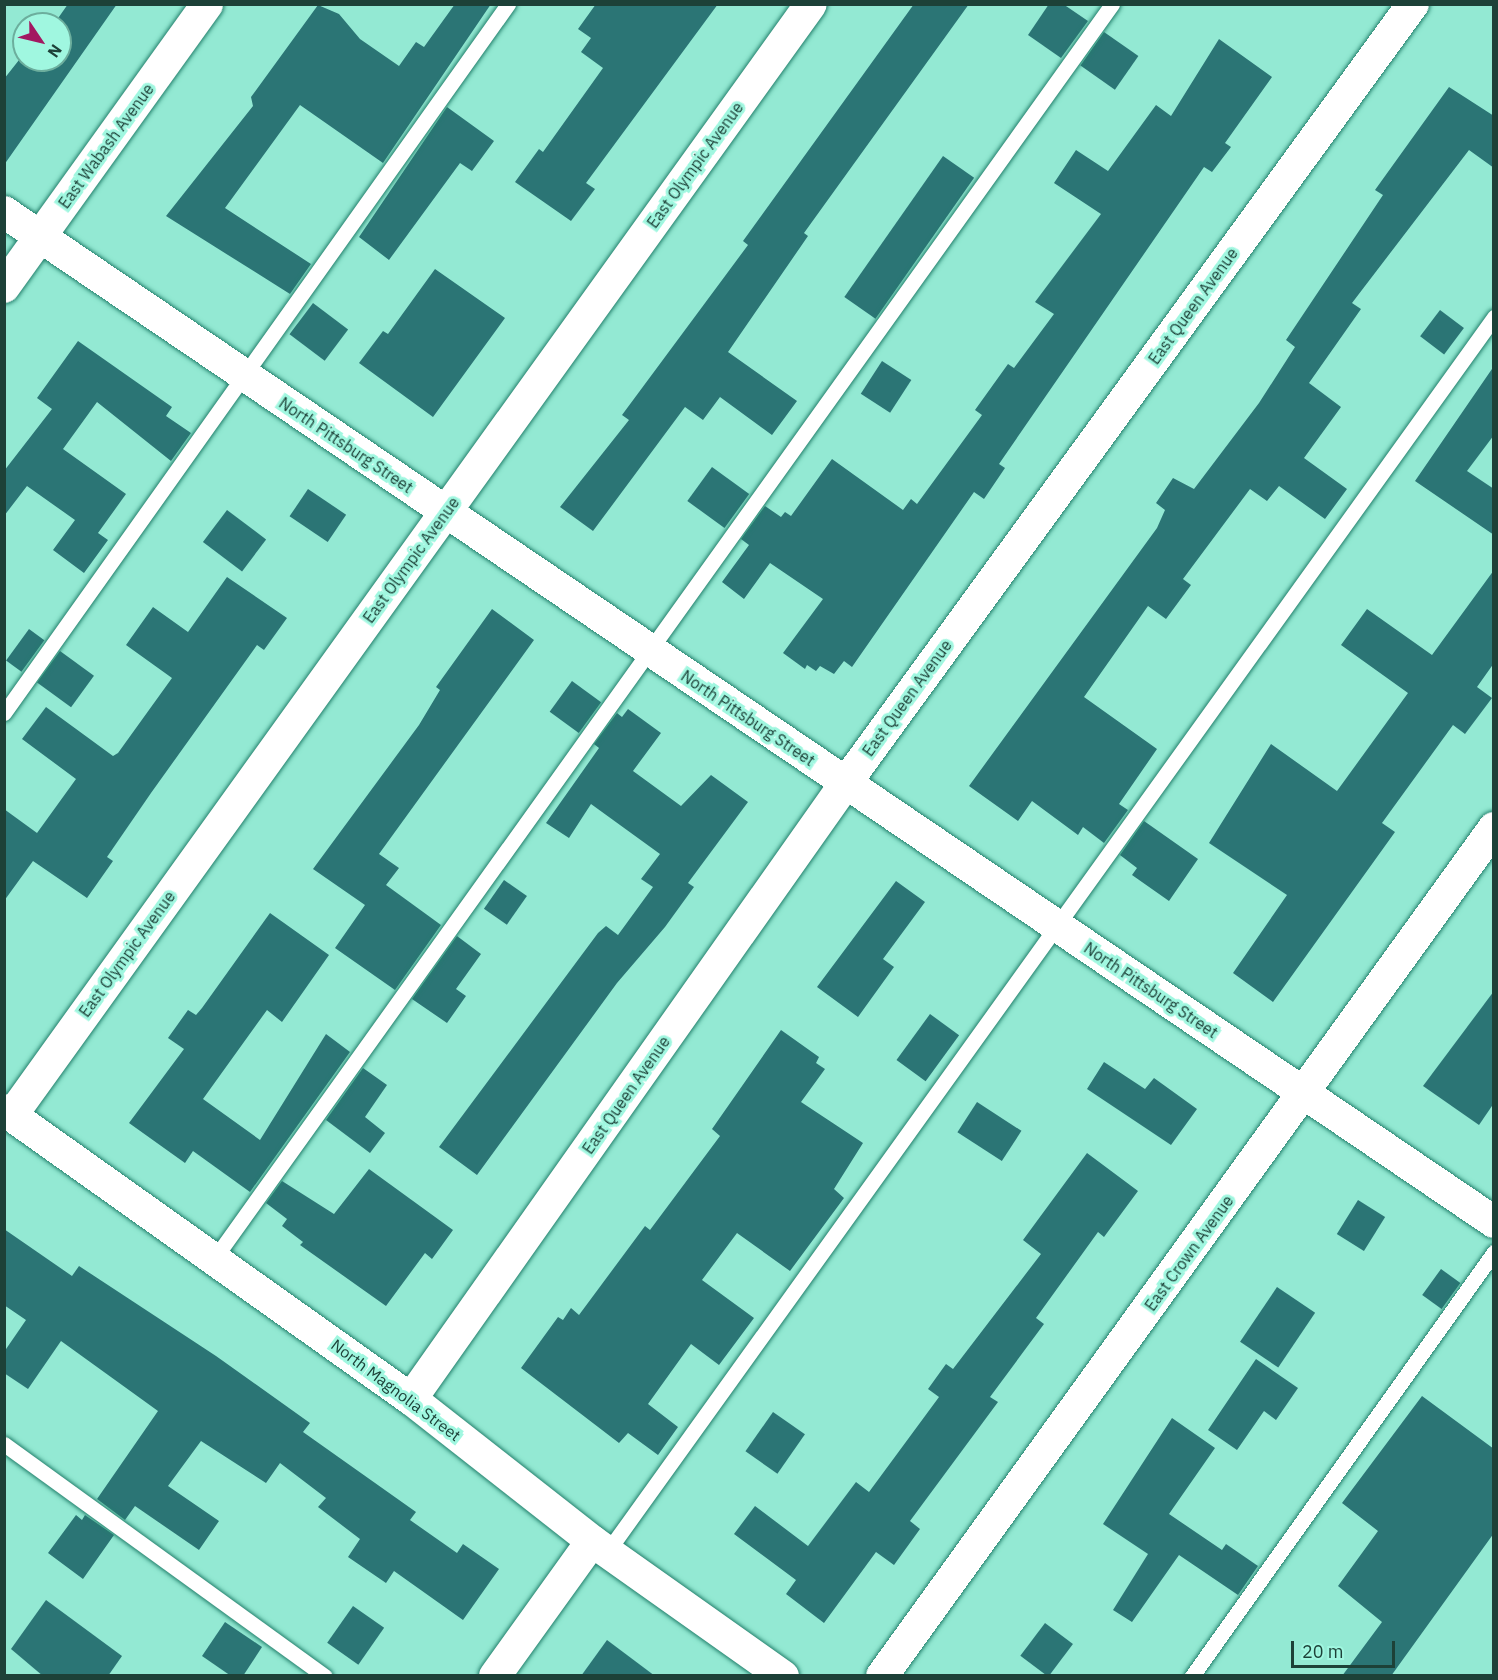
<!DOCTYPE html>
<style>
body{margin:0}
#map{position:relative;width:1498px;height:1680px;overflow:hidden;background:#93e9d3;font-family:"IBM Plex Sans",sans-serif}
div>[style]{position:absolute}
.building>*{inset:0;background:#2b7575;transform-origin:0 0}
.roads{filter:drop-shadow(0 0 2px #23806c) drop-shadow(0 0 2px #23806c)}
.lane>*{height:15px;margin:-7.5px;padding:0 7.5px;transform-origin:7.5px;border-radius:7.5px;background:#fff}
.street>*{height:32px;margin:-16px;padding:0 16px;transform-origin:16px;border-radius:16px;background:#fff}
span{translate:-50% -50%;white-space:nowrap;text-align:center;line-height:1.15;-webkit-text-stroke:6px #a0f7e0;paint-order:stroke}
.street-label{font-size:16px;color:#1d4138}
.frame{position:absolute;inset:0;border:6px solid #1d4138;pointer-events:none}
.north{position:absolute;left:12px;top:12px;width:60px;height:60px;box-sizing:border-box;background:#a0f7e0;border:2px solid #6cae9d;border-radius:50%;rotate:125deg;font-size:16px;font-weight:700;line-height:24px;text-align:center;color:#1d4138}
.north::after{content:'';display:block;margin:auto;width:21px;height:27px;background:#a21861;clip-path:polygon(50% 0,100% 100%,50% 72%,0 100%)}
.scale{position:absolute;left:1291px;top:1641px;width:104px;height:27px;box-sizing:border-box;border:3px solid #1d4138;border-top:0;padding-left:8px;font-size:18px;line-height:21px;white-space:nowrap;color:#1d4138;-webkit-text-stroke:4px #a0f7e0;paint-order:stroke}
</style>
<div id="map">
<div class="building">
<div style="clip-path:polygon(68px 4px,117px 4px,4px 165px,4px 79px,19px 60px,60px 60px,60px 24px,54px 24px)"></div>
<div style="clip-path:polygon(455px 4px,491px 4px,383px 163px,300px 105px,225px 208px,311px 264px,290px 294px,166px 216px,253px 106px,251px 97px,318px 5px,339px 14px,360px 39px,399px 66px,416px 42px,424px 47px)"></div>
<div style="clip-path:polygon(596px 4px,718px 4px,586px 183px,595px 189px,571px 221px,515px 182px,539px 149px,543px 152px,603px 68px,581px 52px,591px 38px,578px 29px)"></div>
<div style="clip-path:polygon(914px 4px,969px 4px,804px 233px,808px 236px,728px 352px,797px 401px,772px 435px,720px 397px,703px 420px,685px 407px,593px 531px,560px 507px,629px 420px,622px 415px,748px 245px,743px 241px)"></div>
<div style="clip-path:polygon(1049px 4px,1063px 4px,1088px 21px,1061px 58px,1028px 35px)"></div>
<div style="left:1104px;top:32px;width:42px;height:41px;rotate:35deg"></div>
<div style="clip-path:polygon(1219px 39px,1272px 77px,1225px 143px,1231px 147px,1212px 172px,1204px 167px,999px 464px,1005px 468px,984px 499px,974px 492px,852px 667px,844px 661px,834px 674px,820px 666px,816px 671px,807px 665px,805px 669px,783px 653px,823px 599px,770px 563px,744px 599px,722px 582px,749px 545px,741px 539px,765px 506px,781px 517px,785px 512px,791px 516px,832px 459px,903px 510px,911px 499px,917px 504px,982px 415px,975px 410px,1008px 364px,1014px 368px,1054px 314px,1035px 302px,1101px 214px,1054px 183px,1076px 150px,1108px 171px,1156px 105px,1171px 116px)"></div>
<div style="clip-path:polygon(1449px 87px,1494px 116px,1494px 168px,1469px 150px,1352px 303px,1361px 309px,1309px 383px,1341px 407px,1304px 458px,1347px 489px,1325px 519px,1279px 486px,1267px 501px,1250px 489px,1183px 579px,1191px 585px,1166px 619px,1148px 606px,1084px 697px,1157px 749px,1119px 804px,1128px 810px,1104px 843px,1083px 827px,1078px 835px,1032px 801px,1018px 821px,969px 786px,1157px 528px,1165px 510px,1156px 503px,1173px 478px,1194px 489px,1259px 403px,1295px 347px,1286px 340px,1383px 195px,1375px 190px)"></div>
<div style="clip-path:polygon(447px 107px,494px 141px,472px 171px,460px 163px,389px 260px,359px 237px)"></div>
<div style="left:943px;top:156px;width:38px;height:172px;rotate:35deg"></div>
<div style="clip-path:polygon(435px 269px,505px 318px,433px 417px,359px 363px,383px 331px,388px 334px)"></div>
<div style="left:313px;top:303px;width:44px;height:39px;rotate:37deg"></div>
<div style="left:1440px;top:310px;width:30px;height:33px;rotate:37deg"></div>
<div style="clip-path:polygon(78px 341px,172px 407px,166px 416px,191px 433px,171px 461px,97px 402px,63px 449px,126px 494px,98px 533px,108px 540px,84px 573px,53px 550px,75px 520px,27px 486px,4px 516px,4px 471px,52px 409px,37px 398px)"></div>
<div style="left:882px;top:361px;width:35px;height:39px;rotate:33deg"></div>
<div style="clip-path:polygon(1494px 366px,1494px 435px,1467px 471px,1494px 489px,1494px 535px,1415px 481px)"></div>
<div style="left:712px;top:467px;width:46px;height:42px;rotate:36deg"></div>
<div style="left:308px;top:489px;width:46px;height:33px;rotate:34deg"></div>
<div style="left:227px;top:510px;width:49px;height:40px;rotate:37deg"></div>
<div style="clip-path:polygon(1494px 570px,1494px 663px,1477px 687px,1492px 698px,1465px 734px,1453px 725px,1382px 823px,1395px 832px,1273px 1002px,1233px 973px,1287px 895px,1209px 843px,1271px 744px,1337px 791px,1408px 693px,1341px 645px,1367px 609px,1432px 655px)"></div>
<div style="clip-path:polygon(227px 577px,287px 618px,264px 650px,257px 645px,151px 793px,107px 857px,113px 861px,87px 898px,33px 861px,4px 901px,4px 809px,37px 833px,76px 779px,22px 739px,46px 707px,113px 756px,118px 753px,172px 678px,126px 645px,153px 607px,188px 632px)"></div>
<div style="clip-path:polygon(492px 609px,534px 640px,379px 854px,399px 868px,386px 885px,441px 925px,395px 990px,335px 948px,365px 905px,313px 869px,419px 725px,440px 690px,436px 687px)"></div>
<div style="left:29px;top:629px;width:19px;height:39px;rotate:36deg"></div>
<div style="left:60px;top:651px;width:42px;height:39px;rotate:36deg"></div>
<div style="left:572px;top:681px;width:36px;height:38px;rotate:36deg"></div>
<div style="clip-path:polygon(628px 709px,661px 733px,633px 771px,681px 806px,711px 775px,748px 802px,688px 883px,694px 887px,665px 927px,617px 983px,477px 1175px,439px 1147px,598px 933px,606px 926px,618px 935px,653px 887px,641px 879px,660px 854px,591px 804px,569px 838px,546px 823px,599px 748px,594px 744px,617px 713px,622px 717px)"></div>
<div style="clip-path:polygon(1144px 821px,1198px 859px,1169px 901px,1132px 875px,1137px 868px,1120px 855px)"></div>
<div style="left:504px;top:880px;width:28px;height:35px;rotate:35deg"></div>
<div style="clip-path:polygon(896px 881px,925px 902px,883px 959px,894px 967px,858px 1017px,817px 987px)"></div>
<div style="clip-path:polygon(270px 913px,329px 955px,282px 1022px,267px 1010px,203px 1099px,260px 1140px,326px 1034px,350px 1052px,250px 1192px,193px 1151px,185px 1163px,129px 1123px,184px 1049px,168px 1038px,188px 1010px,196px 1015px,202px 1008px)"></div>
<div style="clip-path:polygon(457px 936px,481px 954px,456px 989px,466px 996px,447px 1023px,412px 999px)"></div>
<div style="clip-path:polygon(1494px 991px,1494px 1103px,1479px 1125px,1423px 1086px)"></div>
<div style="left:930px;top:1014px;width:36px;height:57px;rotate:36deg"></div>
<div style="clip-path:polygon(781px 1030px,819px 1057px,816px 1063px,825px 1069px,801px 1102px,863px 1143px,834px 1189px,844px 1198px,790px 1271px,737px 1233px,702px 1280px,754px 1318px,719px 1365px,691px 1344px,648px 1404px,678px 1427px,658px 1455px,628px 1433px,619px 1443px,521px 1368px,558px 1317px,563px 1320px,571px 1308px,579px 1315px,645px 1226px,650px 1230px,720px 1136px,712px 1129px)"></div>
<div style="clip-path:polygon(1104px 1062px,1145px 1089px,1154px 1078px,1197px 1109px,1171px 1145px,1087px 1089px)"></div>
<div style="clip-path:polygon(363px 1068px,387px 1085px,365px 1117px,385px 1133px,370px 1153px,326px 1120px)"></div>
<div style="left:977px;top:1102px;width:53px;height:36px;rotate:33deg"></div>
<div style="clip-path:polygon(1087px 1153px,1138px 1191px,1104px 1237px,1098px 1232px,1036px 1318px,1044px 1324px,990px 1397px,998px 1402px,910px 1521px,920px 1529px,894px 1565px,876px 1552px,824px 1623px,786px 1594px,796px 1580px,734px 1534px,755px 1506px,808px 1546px,856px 1482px,869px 1492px,939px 1397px,928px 1389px,946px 1364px,953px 1369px,1041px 1254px,1023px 1240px)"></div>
<div style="clip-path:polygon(369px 1169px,453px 1230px,432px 1259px,425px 1253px,386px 1306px,300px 1245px,303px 1242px,282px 1226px,287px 1219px,266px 1203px,282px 1181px,334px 1214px)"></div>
<div style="left:1358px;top:1200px;width:32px;height:40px;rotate:32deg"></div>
<div style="clip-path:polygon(4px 1229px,72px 1276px,79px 1266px,216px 1356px,310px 1423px,303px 1432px,416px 1512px,410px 1520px,457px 1553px,463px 1544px,499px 1569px,463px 1620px,394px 1571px,386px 1583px,348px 1557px,360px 1539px,318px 1507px,326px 1498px,280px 1463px,266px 1483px,201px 1441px,168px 1486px,219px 1521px,199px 1550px,135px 1506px,125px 1520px,97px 1499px,158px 1411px,61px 1341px,28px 1389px,4px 1373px,4px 1352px,26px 1320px,4px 1305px)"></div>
<div style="left:1441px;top:1269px;width:24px;height:32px;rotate:36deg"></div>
<div style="left:1277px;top:1287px;width:46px;height:66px;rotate:34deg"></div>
<div style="clip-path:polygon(1256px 1359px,1298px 1388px,1276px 1420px,1264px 1411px,1237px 1450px,1208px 1430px)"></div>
<div style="clip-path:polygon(1422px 1396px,1494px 1449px,1494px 1533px,1391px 1676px,1342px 1676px,1382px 1622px,1338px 1586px,1378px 1531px,1342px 1503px)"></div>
<div style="left:773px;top:1412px;width:39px;height:48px;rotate:35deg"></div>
<div style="clip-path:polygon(1172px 1418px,1215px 1448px,1169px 1514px,1222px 1550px,1226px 1544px,1258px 1566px,1238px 1595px,1179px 1555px,1132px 1622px,1113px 1610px,1148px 1554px,1103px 1524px)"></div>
<div style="clip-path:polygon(76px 1515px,82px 1520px,85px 1515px,114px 1535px,83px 1579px,48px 1553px)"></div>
<div style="clip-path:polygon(46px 1600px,122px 1656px,108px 1676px,43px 1676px,11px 1649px)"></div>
<div style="left:353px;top:1606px;width:38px;height:45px;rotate:35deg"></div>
<div style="clip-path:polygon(225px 1622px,262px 1647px,243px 1676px,231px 1676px,202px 1656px)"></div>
<div style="left:1045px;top:1623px;width:35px;height:41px;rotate:37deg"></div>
<div style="clip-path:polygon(607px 1640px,655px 1676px,581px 1676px)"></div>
</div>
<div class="roads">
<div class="lane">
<div style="left:4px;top:713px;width:870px;rotate:-54.59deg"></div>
<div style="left:214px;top:1259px;width:1543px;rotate:-54.41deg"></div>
<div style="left:4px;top:1444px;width:396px;rotate:35.9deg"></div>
<div style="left:607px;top:1552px;width:1521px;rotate:-54.31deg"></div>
<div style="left:1192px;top:1676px;width:521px;rotate:-54.54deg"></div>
</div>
<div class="street">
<div style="left:4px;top:212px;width:1800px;rotate:34.13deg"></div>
<div style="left:4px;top:287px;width:348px;rotate:-54.3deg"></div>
<div style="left:4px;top:1110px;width:499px;rotate:35.4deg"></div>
<div style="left:411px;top:1399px;width:230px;rotate:38.1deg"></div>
<div style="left:592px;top:1541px;width:234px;rotate:35.3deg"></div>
<div style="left:12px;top:1115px;width:1368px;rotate:-54.28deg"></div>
<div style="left:411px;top:1399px;width:753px;rotate:-54.79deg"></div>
<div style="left:845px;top:784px;width:965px;rotate:-53.94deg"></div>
<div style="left:495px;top:1676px;width:166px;rotate:-54.3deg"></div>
<div style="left:882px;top:1676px;width:1046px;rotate:-54.18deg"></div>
</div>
</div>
<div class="street-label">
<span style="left:106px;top:146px;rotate:-54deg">East Wabash Avenue</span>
<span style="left:695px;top:165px;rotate:-54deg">East Olympic Avenue</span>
<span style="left:1193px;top:306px;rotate:-54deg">East Queen Avenue</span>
<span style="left:346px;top:445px;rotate:34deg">North Pittsburg Street</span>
<span style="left:411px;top:560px;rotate:-54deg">East Olympic Avenue</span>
<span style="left:907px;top:698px;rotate:-54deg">East Queen Avenue</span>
<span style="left:748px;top:718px;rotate:34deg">North Pittsburg Street</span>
<span style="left:127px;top:954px;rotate:-54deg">East Olympic Avenue</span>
<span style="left:1151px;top:990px;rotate:34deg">North Pittsburg Street</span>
<span style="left:626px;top:1095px;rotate:-55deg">East Queen Avenue</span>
<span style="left:1189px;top:1253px;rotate:-54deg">East Crown Avenue</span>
<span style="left:396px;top:1390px;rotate:37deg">North Magnolia Street</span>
</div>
<div class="frame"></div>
<div class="north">N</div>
<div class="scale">20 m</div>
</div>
